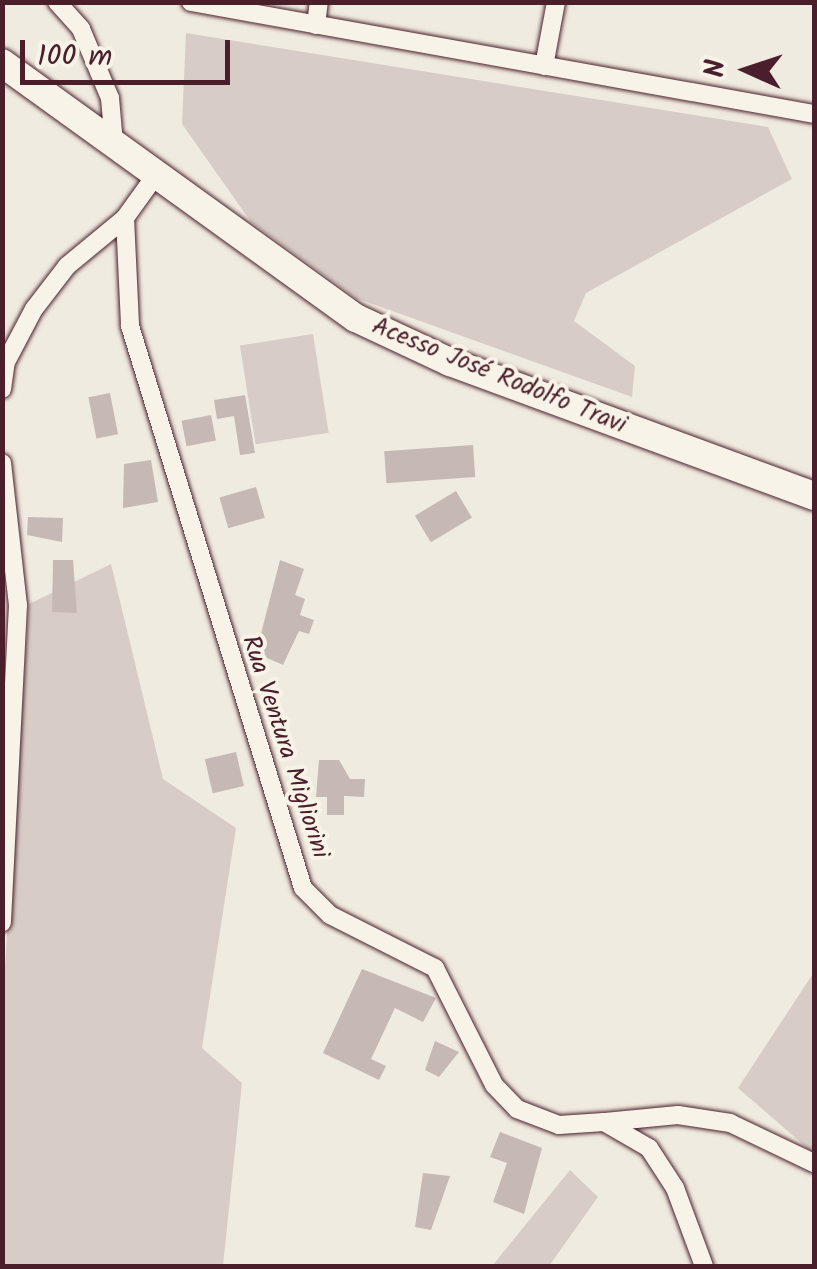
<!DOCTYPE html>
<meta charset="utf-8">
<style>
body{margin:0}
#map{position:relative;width:817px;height:1269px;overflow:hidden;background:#f0ebe0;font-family:Kalam,sans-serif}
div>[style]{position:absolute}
.green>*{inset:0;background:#d8cdc6;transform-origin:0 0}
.building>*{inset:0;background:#c6b8b3;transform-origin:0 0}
.roads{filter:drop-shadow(0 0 2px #4a1f2b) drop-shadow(0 0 2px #4a1f2b)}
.minor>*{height:18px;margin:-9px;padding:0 9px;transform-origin:9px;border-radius:9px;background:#f7f3e8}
.highway>*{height:28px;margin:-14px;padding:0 14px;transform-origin:14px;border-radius:14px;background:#f7f3e8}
span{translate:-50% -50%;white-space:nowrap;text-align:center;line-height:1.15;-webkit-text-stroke:8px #f7f3e8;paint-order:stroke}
.street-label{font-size:25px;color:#4a1f2b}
.frame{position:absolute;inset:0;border:5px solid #4a1f2b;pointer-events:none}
.north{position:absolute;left:697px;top:20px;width:100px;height:100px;-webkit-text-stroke:8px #f7f3e8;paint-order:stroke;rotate:273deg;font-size:28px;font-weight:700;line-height:40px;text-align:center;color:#4a1f2b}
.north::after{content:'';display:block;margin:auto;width:35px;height:45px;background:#4a1f2b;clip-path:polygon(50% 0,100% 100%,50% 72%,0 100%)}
.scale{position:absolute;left:20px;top:40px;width:210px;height:45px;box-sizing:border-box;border:5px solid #4a1f2b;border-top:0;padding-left:12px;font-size:30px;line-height:35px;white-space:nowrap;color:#4a1f2b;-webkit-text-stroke:8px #f7f3e8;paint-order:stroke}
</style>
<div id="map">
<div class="green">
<div style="clip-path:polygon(186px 33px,768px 127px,792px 179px,586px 293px,574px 321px,635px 366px,632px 397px,356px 298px,251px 222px,182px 124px)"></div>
<div style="left:313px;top:334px;width:100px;height:74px;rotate:81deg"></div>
<div style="clip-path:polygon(111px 564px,163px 779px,236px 828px,202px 1048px,242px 1083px,223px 1266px,3px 1266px,2px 1012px,29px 604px)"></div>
<div style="clip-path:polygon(814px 972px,814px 1154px,738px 1088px)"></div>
<div style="clip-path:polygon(570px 1170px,598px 1197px,549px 1266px,492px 1266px)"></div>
</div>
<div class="building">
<div style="left:110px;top:393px;width:42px;height:22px;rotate:79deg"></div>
<div style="clip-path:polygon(245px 395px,255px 453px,240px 455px,234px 416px,217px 419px,214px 400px)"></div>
<div style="left:211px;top:415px;width:26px;height:30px;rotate:79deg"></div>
<div style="left:473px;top:445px;width:32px;height:89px;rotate:86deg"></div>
<div style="clip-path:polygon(151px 460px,158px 502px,123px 508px,124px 464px)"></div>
<div style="left:256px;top:487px;width:32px;height:38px;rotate:74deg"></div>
<div style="left:456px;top:491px;width:31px;height:48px;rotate:59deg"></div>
<div style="clip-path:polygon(28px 517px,63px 518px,62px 542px,27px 535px)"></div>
<div style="clip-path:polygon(53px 560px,73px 560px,77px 613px,52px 612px)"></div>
<div style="clip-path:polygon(280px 560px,304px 569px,295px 595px,305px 599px,300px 615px,314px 620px,309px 634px,299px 631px,283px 665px,256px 653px)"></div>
<div style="left:236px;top:752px;width:35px;height:32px;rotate:77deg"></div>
<div style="clip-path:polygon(319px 760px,339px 760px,350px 779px,365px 779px,364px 797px,344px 796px,344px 815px,327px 815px,327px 797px,316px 797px)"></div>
<div style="clip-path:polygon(362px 969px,436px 998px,423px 1022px,395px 1008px,371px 1059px,386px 1066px,379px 1080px,323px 1053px)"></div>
<div style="clip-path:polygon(435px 1041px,459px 1052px,439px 1077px,425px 1070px)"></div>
<div style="clip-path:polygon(500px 1132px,542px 1148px,524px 1214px,493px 1202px,507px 1163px,490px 1157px)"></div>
<div style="clip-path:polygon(423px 1173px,450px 1176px,431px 1230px,415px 1227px)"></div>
</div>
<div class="roads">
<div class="minor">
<div style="left:57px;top:2px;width:36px;rotate:48deg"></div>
<div style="left:81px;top:29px;width:75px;rotate:67.2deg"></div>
<div style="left:110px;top:98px;width:38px;rotate:85deg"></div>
<div style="left:191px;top:2px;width:633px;rotate:10.19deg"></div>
<div style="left:316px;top:25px;width:23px;rotate:-83deg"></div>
<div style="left:544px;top:66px;width:65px;rotate:-79.4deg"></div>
<div style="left:158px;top:172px;width:57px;rotate:125.7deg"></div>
<div style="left:125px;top:218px;width:108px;rotate:87.3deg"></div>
<div style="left:130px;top:326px;width:588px;rotate:72.89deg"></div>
<div style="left:303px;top:888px;width:38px;rotate:45deg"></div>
<div style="left:330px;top:915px;width:118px;rotate:26.8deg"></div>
<div style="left:435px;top:968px;width:131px;rotate:63.2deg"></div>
<div style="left:494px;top:1085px;width:33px;rotate:46deg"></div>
<div style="left:517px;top:1109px;width:45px;rotate:20.9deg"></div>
<div style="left:559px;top:1125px;width:45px;rotate:-3.8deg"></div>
<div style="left:604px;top:1122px;width:52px;rotate:30deg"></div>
<div style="left:649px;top:1148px;width:48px;rotate:57deg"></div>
<div style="left:675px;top:1188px;width:83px;rotate:69.6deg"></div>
<div style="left:2px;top:389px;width:27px;rotate:-82deg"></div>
<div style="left:6px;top:362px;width:60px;rotate:-62.2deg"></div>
<div style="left:34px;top:309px;width:54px;rotate:-52.5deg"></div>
<div style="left:67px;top:266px;width:75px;rotate:-39.6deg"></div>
<div style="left:2px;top:463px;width:143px;rotate:83.6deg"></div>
<div style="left:18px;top:605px;width:318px;rotate:92.9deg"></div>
<div style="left:605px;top:1122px;width:73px;rotate:-5.5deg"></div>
<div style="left:678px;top:1115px;width:53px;rotate:8.7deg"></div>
<div style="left:730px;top:1123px;width:93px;rotate:25.5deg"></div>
</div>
<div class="highway">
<div style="left:2px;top:63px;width:436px;rotate:35.8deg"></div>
<div style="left:356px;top:318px;width:104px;rotate:25.1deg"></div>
<div style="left:450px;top:362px;width:388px;rotate:20.2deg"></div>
</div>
</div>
<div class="street-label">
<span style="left:499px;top:376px;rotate:22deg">Acesso José Rodolfo Travi</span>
<span style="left:285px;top:747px;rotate:72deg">Rua Ventura Migliorini</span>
</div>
<div class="frame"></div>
<div class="north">N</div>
<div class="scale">100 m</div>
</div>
